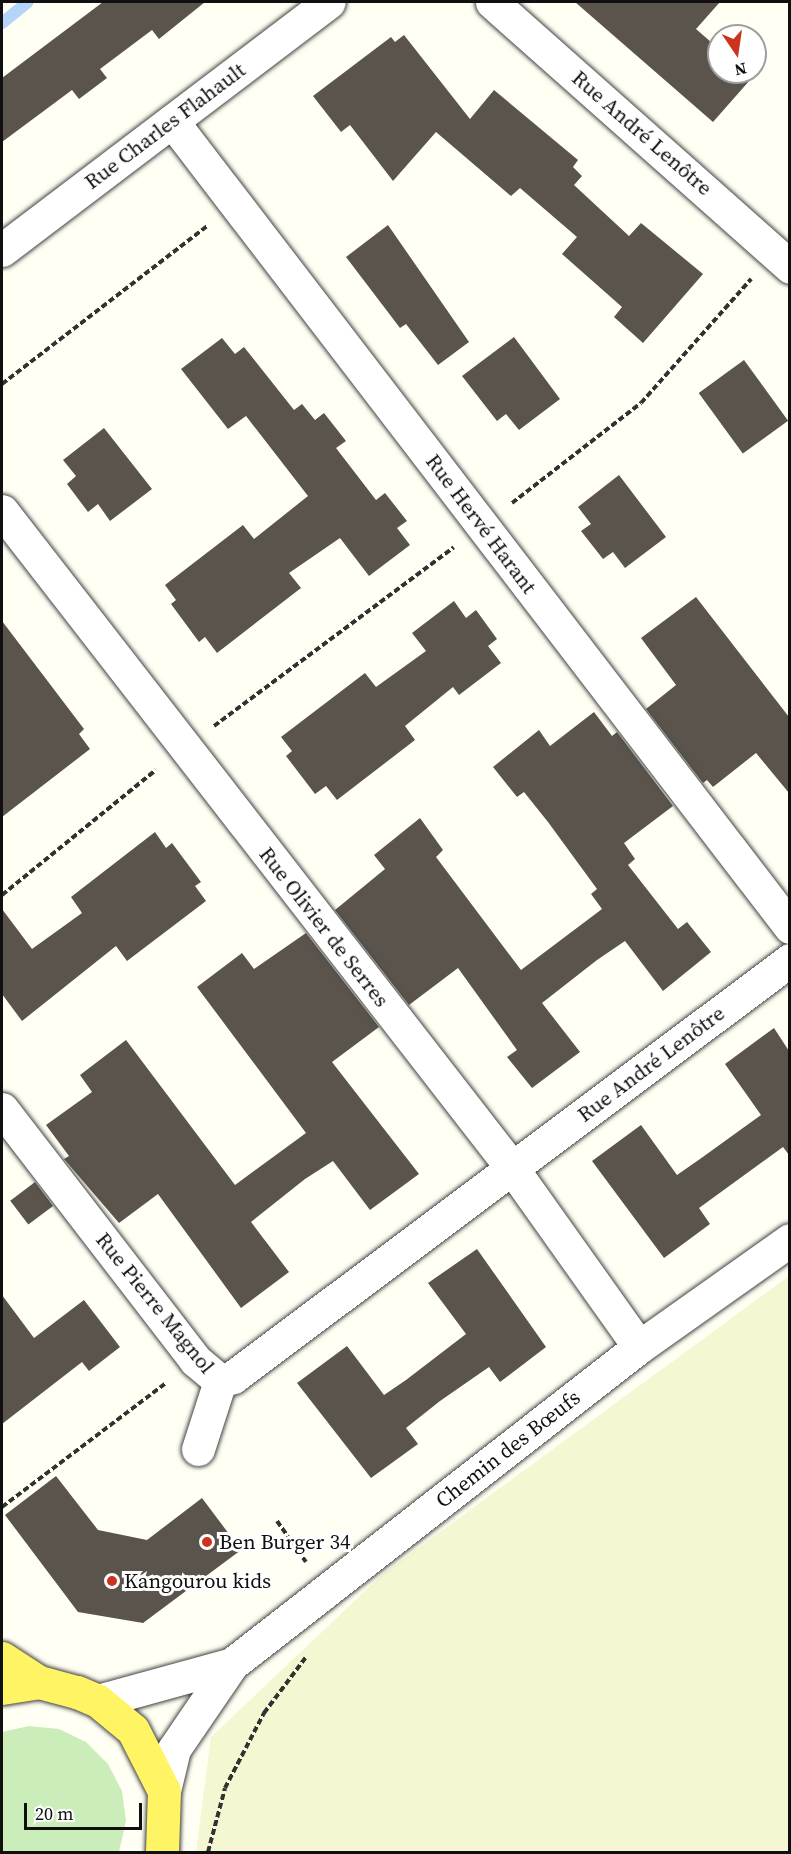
<!DOCTYPE html>
<meta charset="utf-8">
<style>
body{margin:0}
#map{position:relative;width:791px;height:1854px;overflow:hidden;background:#fffff4;font-family:"Source Serif 4",serif}
div>[style]{position:absolute}
.farmland>*{inset:0;background:#f4f7d1}
.green>*{inset:0;background:#cbedba}
.stream>*{height:12px;margin:-6px;padding:0 6px;transform-origin:6px;border-radius:6px;background:#b5d4fa}
.building>*{inset:0;background:#5a544c;transform-origin:0 0}
.path>*{height:4px;margin-top:-2px;transform-origin:0;background:repeating-linear-gradient(90deg,#323232 0 6px,transparent 0 9px)}
.roads{filter:drop-shadow(0 0 2px #434343) drop-shadow(0 0 2px #434343)}
.minor>*{height:33px;margin:-16.5px;padding:0 16.5px;transform-origin:16.5px;border-radius:16.5px;background:#fff}
.major>*{height:33px;margin:-16.5px;padding:0 16.5px;transform-origin:16.5px;border-radius:16.5px;background:#fff464}
.dots>*{width:16px;height:16px;translate:-50% -50%;box-sizing:border-box;border:3px solid #fff;border-radius:50%}
span{translate:-50% -50%;white-space:nowrap;text-align:center;line-height:1.15;-webkit-text-stroke:6px #fff;paint-order:stroke}
.street-label{font-size:21px;color:#101010}
.poi-label{font-size:21px;color:#101010}
.left{translate:0 -50%;text-align:left}
.frame{position:absolute;inset:0;border:3px solid #101010;pointer-events:none}
.north{position:absolute;left:707px;top:24px;width:60px;height:60px;box-sizing:border-box;background:#fff;border:2px solid #9f9f9f;border-radius:50%;rotate:167deg;font-size:16px;font-weight:700;line-height:24px;text-align:center;color:#101010}
.north::after{content:'';display:block;margin:auto;width:21px;height:27px;background:#cb331e;clip-path:polygon(50% 0,100% 100%,50% 72%,0 100%)}
.scale{position:absolute;left:24px;top:1803px;width:118px;height:27px;box-sizing:border-box;border:3px solid #101010;border-top:0;padding-left:8px;font-size:18px;line-height:21px;white-space:nowrap;color:#101010;-webkit-text-stroke:4px #fff;paint-order:stroke}
</style>
<div id="map">
<div class="farmland">
<div style="clip-path:polygon(789px 1276px,789px 1852px,196px 1852px,211px 1737px,383px 1574px)"></div>
</div>
<div class="green">
<div style="clip-path:polygon(29px 1726px,59px 1729px,86px 1742px,108px 1764px,122px 1791px,126px 1821px,119px 1852px,2px 1852px,2px 1732px)"></div>
</div>
<div class="stream">
<div style="left:2px;top:23px;width:33px;rotate:-39deg"></div>
</div>
<div class="building">
<div style="clip-path:polygon(103px 2px,205px 2px,159px 39px,152px 30px,100px 69px,107px 78px,79px 99px,72px 90px,2px 142px,2px 78px)"></div>
<div style="clip-path:polygon(575px 2px,720px 2px,696px 29px,719px 49px,719px 72px,757px 72px,713px 122px)"></div>
<div style="clip-path:polygon(404px 35px,470px 119px,494px 90px,578px 160px,573px 167px,582px 176px,574px 185px,629px 236px,641px 223px,703px 274px,643px 343px,614px 317px,622px 307px,562px 254px,577px 237px,520px 188px,511px 196px,436px 132px,393px 181px,350px 125px,341px 132px,313px 96px,391px 37px,395px 42px)"></div>
<div style="clip-path:polygon(388px 225px,469px 342px,438px 365px,406px 324px,400px 328px,346px 257px)"></div>
<div style="clip-path:polygon(514px 337px,560px 399px,519px 430px,506px 414px,497px 421px,462px 376px)"></div>
<div style="clip-path:polygon(222px 338px,235px 354px,244px 347px,294px 410px,302px 404px,315px 420px,324px 413px,346px 441px,336px 448px,376px 500px,385px 493px,407px 521px,397px 528px,410px 545px,369px 576px,340px 538px,289px 573px,301px 588px,217px 653px,205px 637px,199px 642px,171px 604px,176px 600px,165px 585px,243px 525px,254px 539px,308px 496px,246px 416px,228px 429px,181px 369px)"></div>
<div style="left:744px;top:360px;width:75px;height:56px;rotate:54deg"></div>
<div style="clip-path:polygon(104px 428px,152px 489px,110px 521px,98px 504px,88px 512px,67px 484px,76px 476px,63px 460px)"></div>
<div style="clip-path:polygon(619px 475px,666px 537px,625px 568px,613px 552px,603px 559px,581px 531px,591px 524px,578px 507px)"></div>
<div style="clip-path:polygon(696px 597px,789px 717px,789px 793px,756px 753px,713px 787px,707px 780px,703px 783px,646px 709px,676px 685px,641px 638px)"></div>
<div style="clip-path:polygon(454px 601px,466px 618px,476px 610px,497px 639px,488px 646px,501px 663px,459px 695px,453px 687px,405px 726px,415px 740px,337px 800px,326px 786px,315px 794px,286px 756px,292px 751px,281px 737px,365px 673px,376px 687px,426px 651px,412px 633px)"></div>
<div style="clip-path:polygon(2px 621px,84px 729px,79px 734px,90px 749px,2px 817px)"></div>
<div style="clip-path:polygon(594px 712px,612px 736px,617px 732px,673px 806px,624px 843px,635px 859px,628px 865px,678px 929px,687px 922px,711px 952px,663px 991px,625px 941px,597px 960px,542px 1003px,580px 1052px,532px 1088px,507px 1057px,517px 1050px,458px 968px,409px 1005px,335px 910px,385px 869px,374px 855px,420px 818px,443px 850px,436px 857px,521px 970px,602px 909px,591px 894px,597px 889px,548px 822px,524px 792px,517px 797px,493px 767px,539px 730px,550px 746px)"></div>
<div style="clip-path:polygon(155px 832px,166px 848px,172px 843px,201px 882px,195px 886px,206px 901px,127px 961px,116px 946px,22px 1021px,2px 994px,2px 909px,32px 949px,82px 913px,71px 897px)"></div>
<div style="clip-path:polygon(306px 933px,379px 1027px,332px 1062px,419px 1174px,370px 1210px,333px 1161px,305px 1179px,251px 1222px,289px 1272px,241px 1308px,158px 1194px,119px 1223px,64px 1159px,69px 1156px,46px 1125px,92px 1092px,80px 1075px,126px 1040px,235px 1185px,306px 1133px,197px 987px,242px 953px,254px 969px)"></div>
<div style="clip-path:polygon(774px 1028px,789px 1051px,789px 1155px,783px 1147px,699px 1208px,710px 1224px,664px 1258px,592px 1161px,641px 1125px,677px 1175px,700px 1159px,761px 1115px,725px 1064px)"></div>
<div style="left:35px;top:1182px;width:30px;height:31px;rotate:53deg"></div>
<div style="clip-path:polygon(477px 1249px,546px 1347px,500px 1382px,489px 1367px,440px 1401px,406px 1428px,418px 1444px,371px 1478px,297px 1383px,347px 1346px,384px 1395px,406px 1380px,466px 1334px,428px 1283px)"></div>
<div style="clip-path:polygon(2px 1295px,34px 1338px,84px 1300px,120px 1347px,89px 1371px,82px 1362px,2px 1424px)"></div>
<div style="clip-path:polygon(56px 1476px,98px 1530px,147px 1540px,202px 1498px,241px 1550px,143px 1623px,78px 1612px,5px 1515px)"></div>
</div>
<div class="path">
<div style="left:2px;top:384px;width:259px;rotate:-37.6deg"></div>
<div style="left:512px;top:503px;width:163px;rotate:-37.8deg"></div>
<div style="left:641px;top:403px;width:166px;rotate:-48.4deg"></div>
<div style="left:214px;top:726px;width:299px;rotate:-36.7deg"></div>
<div style="left:2px;top:895px;width:198px;rotate:-39.1deg"></div>
<div style="left:2px;top:1507px;width:206px;rotate:-37.1deg"></div>
<div style="left:277px;top:1521px;width:50px;rotate:54.7deg"></div>
<div style="left:208px;top:1852px;width:66px;rotate:-75.1deg"></div>
<div style="left:225px;top:1788px;width:85px;rotate:-62.5deg"></div>
<div style="left:264px;top:1713px;width:70px;rotate:-53.1deg"></div>
</div>
<div class="roads">
<div class="minor">
<div style="left:492px;top:2px;width:399px;rotate:41.6deg"></div>
<div style="left:172px;top:121px;width:1016px;rotate:52.52deg"></div>
<div style="left:2px;top:250px;width:410px;rotate:-37.2deg"></div>
<div style="left:2px;top:511px;width:832px;rotate:52.18deg"></div>
<div style="left:512px;top:1168px;width:219px;rotate:54.6deg"></div>
<div style="left:2px;top:1109px;width:317px;rotate:52.4deg"></div>
<div style="left:195px;top:1360px;width:33px;rotate:40deg"></div>
<div style="left:220px;top:1381px;width:14px;rotate:-17deg"></div>
<div style="left:233px;top:1377px;width:696px;rotate:-36.82deg"></div>
<div style="left:198px;top:1449px;width:71px;rotate:-72.1deg"></div>
<div style="left:98px;top:1701px;width:139px;rotate:-15.4deg"></div>
<div style="left:164px;top:1791px;width:43px;rotate:-76.6deg"></div>
<div style="left:174px;top:1749px;width:103px;rotate:-55.7deg"></div>
<div style="left:232px;top:1664px;width:516px;rotate:-37.91deg"></div>
<div style="left:639px;top:1347px;width:185px;rotate:-35.3deg"></div>
</div>
<div class="major">
<div style="left:2px;top:1658px;width:44px;rotate:33deg"></div>
<div style="left:2px;top:1688px;width:37px;rotate:-9deg"></div>
<div style="left:39px;top:1682px;width:39px;rotate:15deg"></div>
<div style="left:77px;top:1692px;width:23px;rotate:23deg"></div>
<div style="left:98px;top:1701px;width:45px;rotate:39.6deg"></div>
<div style="left:133px;top:1730px;width:68px;rotate:63.1deg"></div>
<div style="left:164px;top:1791px;width:61px;rotate:91.9deg"></div>
</div>
</div>
<div class="dots">
<div style="left:207px;top:1542px;background:#cb331e"></div>
<div style="left:112px;top:1581px;background:#cb331e"></div>
</div>
<div class="street-label">
<span style="left:165px;top:126px;rotate:-37deg">Rue Charles Flahault</span>
<span style="left:642px;top:133px;rotate:41deg">Rue André Lenôtre</span>
<span style="left:481px;top:524px;rotate:53deg">Rue Hervé Harant</span>
<span style="left:324px;top:927px;rotate:52deg">Rue Olivier de Serres</span>
<span style="left:651px;top:1064px;rotate:-37deg">Rue André Lenôtre</span>
<span style="left:155px;top:1303px;rotate:51deg">Rue Pierre Magnol</span>
<span style="left:508px;top:1449px;rotate:-38deg">Chemin des Bœufs</span>
</div>
<div class="poi-label">
<span class="left" style="left:219px;top:1542px">Ben Burger 34</span>
<span class="left" style="left:124px;top:1581px">Kangourou kids</span>
</div>
<div class="frame"></div>
<div class="north">N</div>
<div class="scale">20 m</div>
</div>
